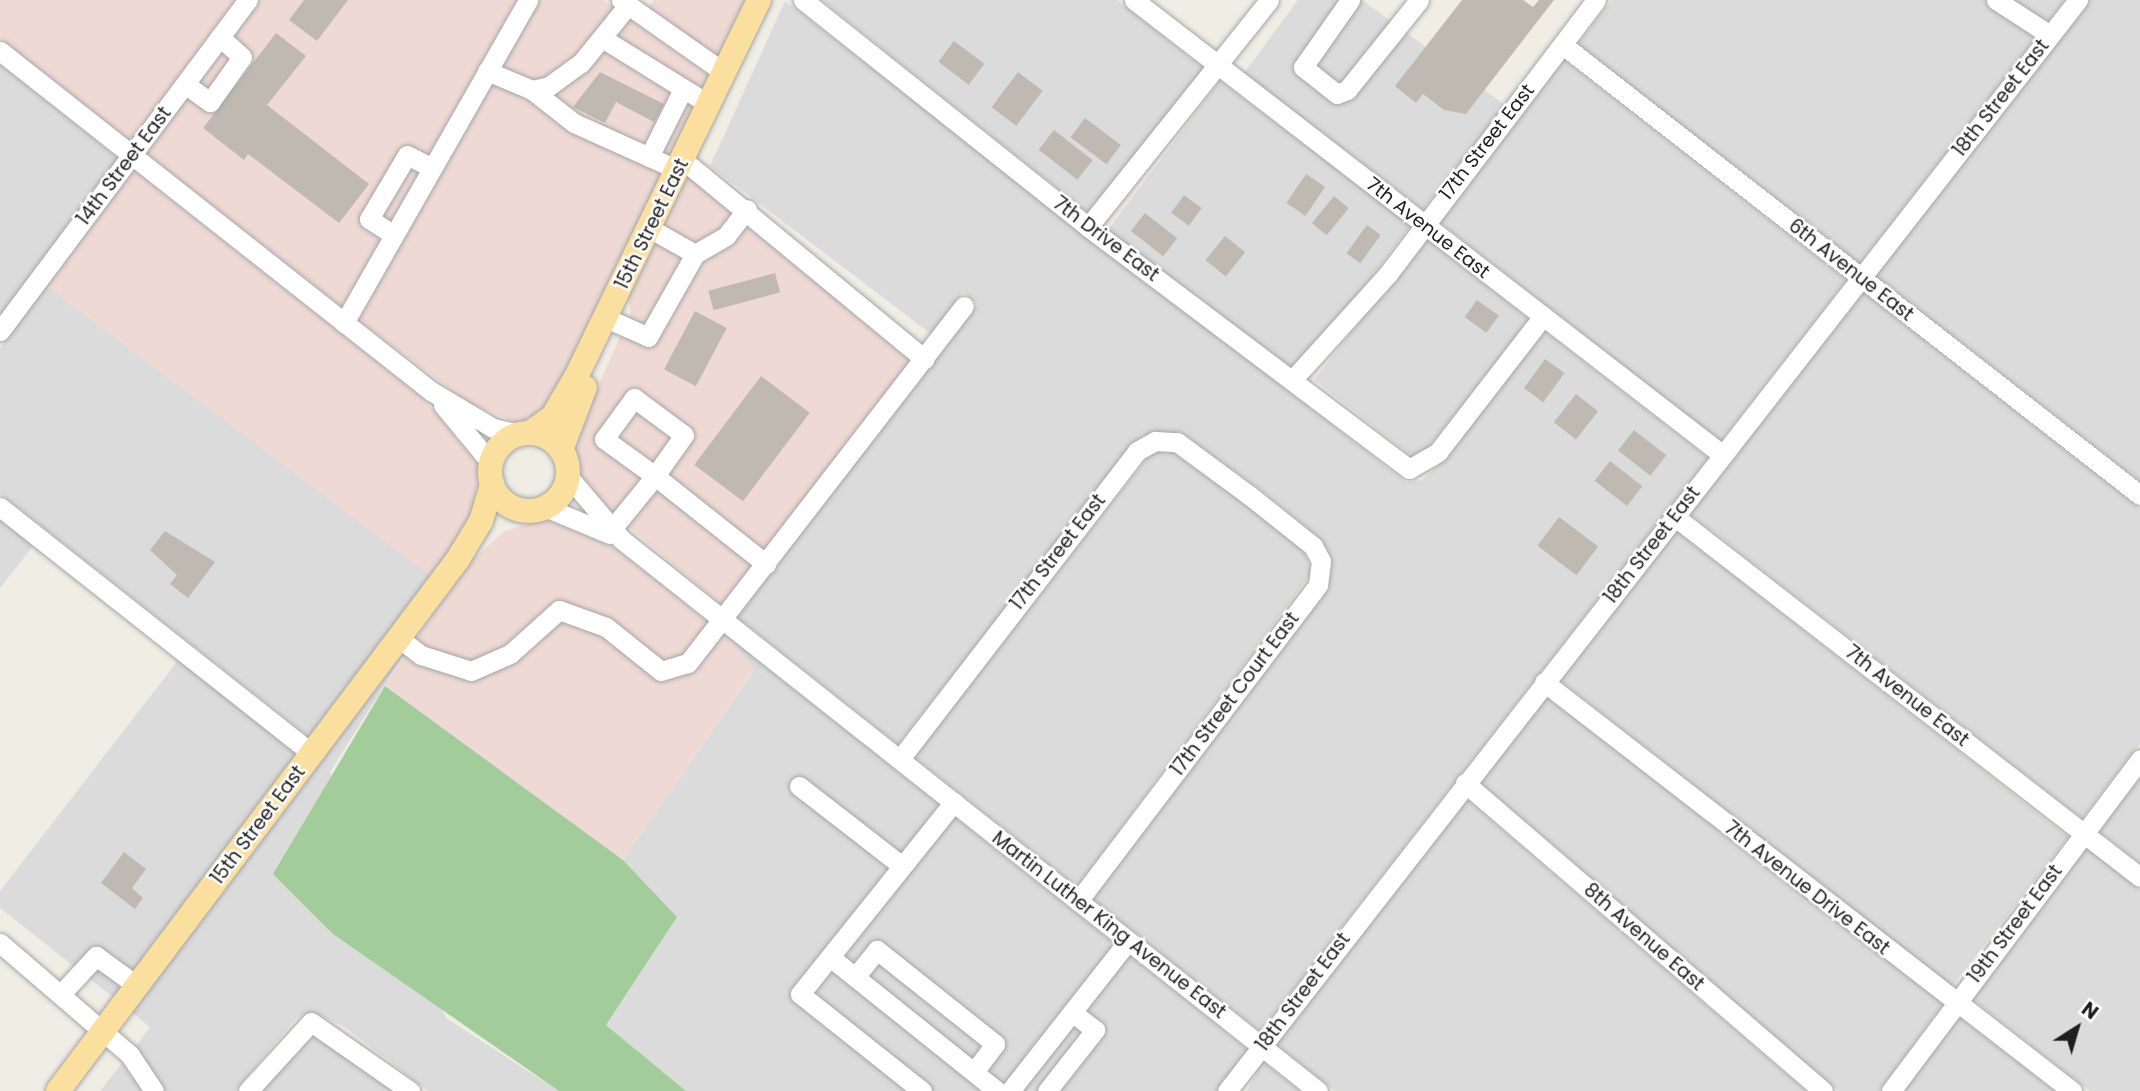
<!DOCTYPE html>
<style>
body{margin:0}
#map{position:relative;width:2140px;height:1091px;overflow:hidden;background:#efede4;font-family:Poppins,sans-serif}
div>[style]{position:absolute}
.residential>*{inset:0;background:#dcdbdb;transform-origin:0 0}
.commercial>*{inset:0;background:#efd9d4}
.forest>*{inset:0;background:#a2cd9a}
.building>*{inset:0;background:#bfb9b1;transform-origin:0 0}
.roads{filter:drop-shadow(0 0 2px #a5a5a5) drop-shadow(0 0 2px #a5a5a5)}
.minor>*{height:19px;margin:-9.5px;padding:0 9.5px;transform-origin:9.5px;border-radius:9.5px;background:#fff}
.major>*{height:24px;margin:-12px;padding:0 12px;transform-origin:12px;border-radius:12px;background:#fadf9e}
.major>.ring{margin:-12px;padding:0;box-sizing:content-box;background:none;border:24px solid #fadf9e;border-radius:50%}
span{translate:-50% -50%;white-space:nowrap;text-align:center;line-height:1.15;-webkit-text-stroke:5px #fff;paint-order:stroke}
.street-label{font-size:19px;color:#1e1e1e}
.north{position:absolute;left:2042px;top:993px;width:70px;height:70px;-webkit-text-stroke:5px #fff;paint-order:stroke;rotate:37deg;font-size:19px;font-weight:700;line-height:28px;text-align:center;color:#1e1e1e}
.north::after{content:'';display:block;margin:auto;width:24px;height:32px;background:#1e1e1e;clip-path:polygon(50% 0,100% 100%,50% 72%,0 100%)}
</style>
<div id="map">
<div class="residential">
<div style="clip-path:polygon(822px 0,1117px 0,1204px 69px,1088px 213px)"></div>
<div style="clip-path:polygon(1298px 0,1362px 0,1505px 105px,1423px 209px,1244px 73px)"></div>
<div style="clip-path:polygon(1612px 0,2065px 0,1860px 263px,1578px 44px)"></div>
<div style="clip-path:polygon(2090px 0,2140px 0,2140px 481px,1875px 275px)"></div>
<div style="clip-path:polygon(785px 1px,1407px 483px,1422px 480px,1446px 458px,1544px 331px,1708px 458px,1260px 1031px,1092px 898px,1328px 587px,1331px 559px,1322px 540px,1264px 492px,1181px 432px,1143px 435px,898px 744px,737px 617px,978px 304px,963px 292px,931px 334px,710px 166px)"></div>
<div style="left:1564px;top:60px;width:358px;height:204px;rotate:38deg"></div>
<div style="clip-path:polygon(0 65px,118px 158px,0 315px)"></div>
<div style="left:1220px;top:81px;width:239px;height:186px;rotate:37deg"></div>
<div style="left:1425px;top:238px;width:132px;height:180px;rotate:38deg"></div>
<div style="clip-path:polygon(47px 286px,433px 577px,311px 738px,0 493px,0 348px)"></div>
<div style="clip-path:polygon(1862px 292px,2140px 509px,2140px 743px,2082px 818px,1689px 513px)"></div>
<div style="clip-path:polygon(1152px 452px,1172px 452px,1243px 503px,1305px 553px,1311px 574px,1077px 886px,913px 756px)"></div>
<div style="clip-path:polygon(0 520px,33px 546px,0 588px)"></div>
<div style="left:1675px;top:530px;width:499px;height:189px;rotate:38deg"></div>
<div style="clip-path:polygon(434px 607px,330px 772px,446px 1018px,559px 1091px,428px 1091px,345px 1027px,313px 1012px,297px 1017px,235px 1091px,166px 1091px,136px 1046px,150px 1027px,129px 1010px)"></div>
<div style="clip-path:polygon(729px 638px,1247px 1049px,1225px 1091px,686px 1091px,606px 1025px,677px 917px,623px 860px,754px 670px)"></div>
<div style="clip-path:polygon(179px 659px,298px 756px,114px 998px,0 908px,0 891px)"></div>
<div style="clip-path:polygon(1545px 696px,1943px 1004px,1879px 1091px,1839px 1091px,1479px 781px)"></div>
<div style="clip-path:polygon(2140px 775px,2140px 863px,2098px 830px)"></div>
<div style="clip-path:polygon(1465px 798px,1806px 1091px,1335px 1091px,1275px 1043px)"></div>
<div style="clip-path:polygon(2085px 847px,2140px 890px,2140px 1091px,2090px 1091px,1971px 998px)"></div>
<div style="clip-path:polygon(1958px 1016px,2055px 1091px,1903px 1091px)"></div>
<div style="clip-path:polygon(309px 1033px,332px 1045px,393px 1091px,261px 1091px)"></div>
<div style="clip-path:polygon(1262px 1061px,1300px 1091px,1247px 1091px)"></div>
<div style="clip-path:polygon(122px 1063px,142px 1091px,100px 1091px)"></div>
</div>
<div class="commercial">
<div style="clip-path:polygon(0 0,235px 0,131px 141px,0 38px)"></div>
<div style="clip-path:polygon(260px 0,517px 0,342px 307px,146px 153px)"></div>
<div style="clip-path:polygon(539px 0,603px 0,712px 78px,546px 410px,518px 423px,471px 404px,357px 319px)"></div>
<div style="clip-path:polygon(654px 0,749px 0,721px 58px,648px 7px)"></div>
<div style="clip-path:polygon(133px 170px,424px 399px,480px 467px,471px 519px,433px 577px,47px 286px)"></div>
<div style="clip-path:polygon(687px 176px,910px 361px,722px 605px,597px 500px,578px 473px,572px 446px,631px 312px,627px 294px)"></div>
<div style="clip-path:polygon(545px 519px,615px 548px,729px 638px,754px 669px,623px 860px,385px 686px,466px 565px,505px 531px)"></div>
</div>
<div class="forest">
<div style="clip-path:polygon(385px 686px,623px 860px,677px 917px,606px 1025px,686px 1091px,559px 1091px,333px 934px,273px 874px)"></div>
</div>
<div class="building">
<div style="clip-path:polygon(304px 0,348px 0,317px 41px,289px 20px)"></div>
<div style="clip-path:polygon(1462px 0,1523px 0,1533px 7px,1539px 0,1554px 0,1466px 114px,1444px 110px,1423px 94px,1416px 103px,1395px 86px)"></div>
<div style="clip-path:polygon(276px 33px,306px 56px,267px 105px,369px 184px,339px 223px,248px 154px,244px 160px,203px 128px)"></div>
<div style="left:954px;top:41px;width:38px;height:26px;rotate:37deg"></div>
<div style="clip-path:polygon(600px 72px,664px 104px,654px 122px,616px 102px,605px 123px,573px 107px)"></div>
<div style="left:1018px;top:72px;width:31px;height:44px;rotate:37deg"></div>
<div style="left:1085px;top:118px;width:45px;height:24px;rotate:37deg"></div>
<div style="left:1054px;top:130px;width:49px;height:25px;rotate:38deg"></div>
<div style="left:1306px;top:174px;width:23px;height:35px;rotate:34deg"></div>
<div style="left:1184px;top:195px;width:22px;height:22px;rotate:36deg"></div>
<div style="left:1334px;top:196px;width:19px;height:35px;rotate:39deg"></div>
<div style="left:1145px;top:213px;width:41px;height:23px;rotate:38deg"></div>
<div style="left:1367px;top:225px;width:17px;height:35px;rotate:36deg"></div>
<div style="left:1225px;top:236px;width:26px;height:31px;rotate:39deg"></div>
<div style="left:775px;top:273px;width:20px;height:69px;rotate:75deg"></div>
<div style="left:1477px;top:300px;width:27px;height:21px;rotate:36deg"></div>
<div style="left:695px;top:311px;width:36px;height:66px;rotate:28deg"></div>
<div style="left:1545px;top:359px;width:24px;height:36px;rotate:36deg"></div>
<div style="left:761px;top:376px;width:61px;height:111px;rotate:37deg"></div>
<div style="left:1576px;top:394px;width:28px;height:36px;rotate:38deg"></div>
<div style="left:1634px;top:430px;width:41px;height:26px;rotate:38deg"></div>
<div style="left:1610px;top:461px;width:41px;height:25px;rotate:38deg"></div>
<div style="left:1559px;top:517px;width:49px;height:36px;rotate:37deg"></div>
<div style="clip-path:polygon(165px 531px,215px 562px,188px 598px,170px 584px,177px 575px,150px 550px)"></div>
<div style="clip-path:polygon(124px 852px,146px 869px,132px 888px,143px 898px,135px 909px,101px 883px)"></div>
</div>
<div class="roads">
<div class="minor">
<div style="left:621px;top:0;width:127px;rotate:35.1deg"></div>
<div style="left:803px;top:0;width:364px;rotate:38.5deg"></div>
<div style="left:1088px;top:227px;width:402px;rotate:37deg"></div>
<div style="left:1409px;top:469px;width:34px;rotate:-30deg"></div>
<div style="left:1438px;top:452px;width:172px;rotate:-52.3deg"></div>
<div style="left:1134px;top:0;width:744px;rotate:37.69deg"></div>
<div style="left:1350px;top:0;width:82px;rotate:125deg"></div>
<div style="left:1303px;top:67px;width:43px;rotate:38.5deg"></div>
<div style="left:1337px;top:94px;width:11px;rotate:-22deg"></div>
<div style="left:1347px;top:90px;width:115px;rotate:-51.3deg"></div>
<div style="left:1996px;top:0;width:64px;rotate:32.9deg"></div>
<div style="left:602px;top:38px;width:127px;rotate:31.8deg"></div>
<div style="left:1563px;top:45px;width:732px;rotate:37.95deg"></div>
<div style="left:0;top:51px;width:549px;rotate:38.27deg"></div>
<div style="left:431px;top:391px;width:72px;rotate:30.8deg"></div>
<div style="left:493px;top:428px;width:26px;rotate:13deg"></div>
<div style="left:487px;top:71px;width:49px;rotate:22.9deg"></div>
<div style="left:532px;top:90px;width:17px;rotate:-13deg"></div>
<div style="left:549px;top:86px;width:39px;rotate:-36deg"></div>
<div style="left:581px;top:63px;width:75px;rotate:-51deg"></div>
<div style="left:185px;top:84px;width:31px;rotate:36deg"></div>
<div style="left:210px;top:102px;width:55px;rotate:-54.6deg"></div>
<div style="left:242px;top:57px;width:30px;rotate:-138deg"></div>
<div style="left:532px;top:90px;width:53px;rotate:38.2deg"></div>
<div style="left:574px;top:123px;width:114px;rotate:24.3deg"></div>
<div style="left:649px;top:157px;width:76px;rotate:-63.4deg"></div>
<div style="left:683px;top:160px;width:313px;rotate:39.5deg"></div>
<div style="left:1088px;top:227px;width:290px;rotate:-51.4deg"></div>
<div style="left:649px;top:228px;width:53px;rotate:29.5deg"></div>
<div style="left:394px;top:235px;width:30px;rotate:-147deg"></div>
<div style="left:369px;top:219px;width:74px;rotate:-59.3deg"></div>
<div style="left:407px;top:155px;width:28px;rotate:27deg"></div>
<div style="left:615px;top:322px;width:36px;rotate:24deg"></div>
<div style="left:648px;top:337px;width:95px;rotate:-60.5deg"></div>
<div style="left:695px;top:254px;width:36px;rotate:-30deg"></div>
<div style="left:726px;top:236px;width:34px;rotate:-52deg"></div>
<div style="left:344px;top:323px;width:372px;rotate:-60.3deg"></div>
<div style="left:0;top:331px;width:414px;rotate:-53.2deg"></div>
<div style="left:1294px;top:378px;width:140px;rotate:-47.9deg"></div>
<div style="left:1388px;top:274px;width:344px;rotate:-52.8deg"></div>
<div style="left:634px;top:398px;width:62px;rotate:36.5deg"></div>
<div style="left:684px;top:435px;width:50px;rotate:125.3deg"></div>
<div style="left:655px;top:476px;width:63px;rotate:-144deg"></div>
<div style="left:604px;top:439px;width:51px;rotate:-53.8deg"></div>
<div style="left:443px;top:405px;width:75px;rotate:50.4deg"></div>
<div style="left:568px;top:476px;width:82px;rotate:49.9deg"></div>
<div style="left:621px;top:539px;width:889px;rotate:38.38deg"></div>
<div style="left:0;top:507px;width:397px;rotate:38.3deg"></div>
<div style="left:545px;top:507px;width:70px;rotate:22.6deg"></div>
<div style="left:1674px;top:516px;width:589px;rotate:37.76deg"></div>
<div style="left:611px;top:530px;width:70px;rotate:-50.8deg"></div>
<div style="left:655px;top:476px;width:142px;rotate:38.4deg"></div>
<div style="left:399px;top:638px;width:28px;rotate:38deg"></div>
<div style="left:421px;top:655px;width:52px;rotate:17.7deg"></div>
<div style="left:471px;top:671px;width:43px;rotate:-23.6deg"></div>
<div style="left:510px;top:654px;width:66px;rotate:-41.9deg"></div>
<div style="left:559px;top:610px;width:50px;rotate:19.9deg"></div>
<div style="left:606px;top:627px;width:70px;rotate:38.7deg"></div>
<div style="left:661px;top:671px;width:28px;rotate:-17deg"></div>
<div style="left:688px;top:663px;width:451px;rotate:-52.3deg"></div>
<div style="left:1544px;top:682px;width:668px;rotate:37.76deg"></div>
<div style="left:900px;top:759px;width:389px;rotate:-52.4deg"></div>
<div style="left:1137px;top:451px;width:21px;rotate:-29deg"></div>
<div style="left:1155px;top:441px;width:22px;rotate:3deg"></div>
<div style="left:1177px;top:442px;width:89px;rotate:36.4deg"></div>
<div style="left:1249px;top:495px;width:82px;rotate:38.6deg"></div>
<div style="left:1313px;top:546px;width:17px;rotate:62deg"></div>
<div style="left:1321px;top:561px;width:24px;rotate:97deg"></div>
<div style="left:1318px;top:585px;width:397px;rotate:127.2deg"></div>
<div style="left:1465px;top:783px;width:472px;rotate:40.7deg"></div>
<div style="left:799px;top:786px;width:130px;rotate:37.8deg"></div>
<div style="left:0;top:943px;width:172px;rotate:40.7deg"></div>
<div style="left:130px;top:1055px;width:43px;rotate:56.3deg"></div>
<div style="left:830px;top:957px;width:214px;rotate:38.7deg"></div>
<div style="left:855px;top:977px;width:35px;rotate:-51deg"></div>
<div style="left:877px;top:950px;width:151px;rotate:38.5deg"></div>
<div style="left:995px;top:1044px;width:35px;rotate:127deg"></div>
<div style="left:61px;top:994px;width:52px;rotate:-47.4deg"></div>
<div style="left:96px;top:956px;width:49px;rotate:35.9deg"></div>
<div style="left:248px;top:1091px;width:93px;rotate:-47.6deg"></div>
<div style="left:311px;top:1022px;width:121px;rotate:34.9deg"></div>
<div style="left:922px;top:1091px;width:156px;rotate:-141.5deg"></div>
<div style="left:800px;top:994px;width:246px;rotate:-51.3deg"></div>
<div style="left:1010px;top:1091px;width:191px;rotate:-51.8deg"></div>
<div style="left:1047px;top:1091px;width:78px;rotate:-51.8deg"></div>
<div style="left:1095px;top:1030px;width:29px;rotate:-142deg"></div>
<div style="left:1227px;top:1091px;width:1384px;rotate:-52.05deg"></div>
<div style="left:1891px;top:1091px;width:415px;rotate:-53.1deg"></div>
</div>
<div class="major">
<div style="left:530px;top:433px;width:29px;rotate:-36deg"></div>
<div style="left:553px;top:416px;width:48px;rotate:-59.7deg"></div>
<div style="left:577px;top:375px;width:417px;rotate:-64.1deg"></div>
<div class="ring" style="left:490px;top:433px;width:54px;height:54px"></div>
<div style="left:561px;top:450px;width:67px;rotate:-69.1deg"></div>
<div style="left:58px;top:1091px;width:666px;rotate:-53.06deg"></div>
<div style="left:458px;top:559px;width:44px;rotate:-58.8deg"></div>
<div style="left:481px;top:521px;width:39px;rotate:-73deg"></div>
</div>
</div>
<div class="street-label">
<span style="left:2001px;top:98px;rotate:-52deg">18th Street East</span>
<span style="left:1487px;top:142px;rotate:-52deg">17th Street East</span>
<span style="left:124px;top:166px;rotate:-53deg">14th Street East</span>
<span style="left:652px;top:224px;rotate:-64deg">15th Street East</span>
<span style="left:1428px;top:228px;rotate:38deg">7th Avenue East</span>
<span style="left:1106px;top:239px;rotate:37deg">7th Drive East</span>
<span style="left:1851px;top:270px;rotate:38deg">6th Avenue East</span>
<span style="left:1652px;top:545px;rotate:-52deg">18th Street East</span>
<span style="left:1058px;top:552px;rotate:-52deg">17th Street East</span>
<span style="left:1235px;top:694px;rotate:-53deg">17th Street Court East</span>
<span style="left:1907px;top:696px;rotate:38deg">7th Avenue East</span>
<span style="left:258px;top:825px;rotate:-53deg">15th Street East</span>
<span style="left:1807px;top:888px;rotate:38deg">7th Avenue Drive East</span>
<span style="left:2015px;top:924px;rotate:-53deg">19th Street East</span>
<span style="left:1109px;top:925px;rotate:38deg">Martin Luther King Avenue East</span>
<span style="left:1644px;top:937px;rotate:41deg">8th Avenue East</span>
<span style="left:1303px;top:992px;rotate:-53deg">18th Street East</span>
</div>
<div class="north">N</div>
</div>
